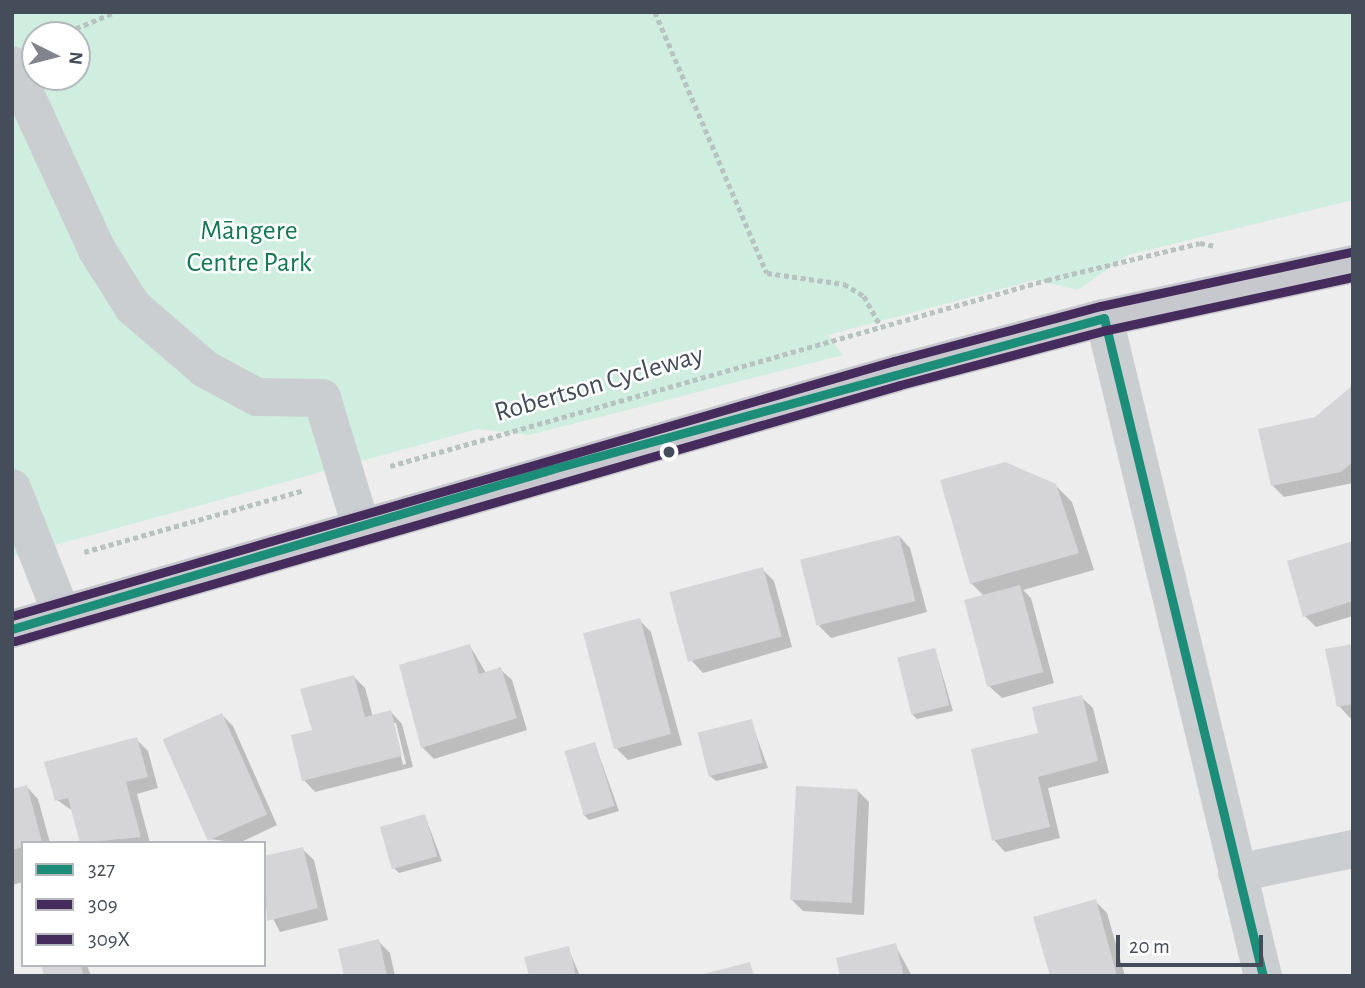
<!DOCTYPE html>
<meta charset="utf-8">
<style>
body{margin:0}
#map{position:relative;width:1365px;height:988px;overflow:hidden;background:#eeeded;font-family:"Alegreya Sans",sans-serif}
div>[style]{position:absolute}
.green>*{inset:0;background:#d0eedf}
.shadow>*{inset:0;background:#0003}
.building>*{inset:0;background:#d5d5d7;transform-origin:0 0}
.path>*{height:4.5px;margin-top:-2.25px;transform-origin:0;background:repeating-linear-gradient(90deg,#b7c2c1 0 5px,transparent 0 8.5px)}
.minor>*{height:38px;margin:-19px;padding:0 19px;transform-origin:19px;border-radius:19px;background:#cbced1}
.major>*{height:38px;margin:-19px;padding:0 19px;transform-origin:19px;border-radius:19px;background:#c6c8ce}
.bus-1>*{height:9px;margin:-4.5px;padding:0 4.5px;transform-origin:4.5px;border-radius:4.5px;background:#1c8d78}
.bus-2>*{height:9px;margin:-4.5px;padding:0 4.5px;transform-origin:4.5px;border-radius:4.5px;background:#462c5c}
.bus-3>*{height:9px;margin:-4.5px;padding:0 4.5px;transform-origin:4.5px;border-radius:4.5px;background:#462c5c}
.dots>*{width:19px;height:19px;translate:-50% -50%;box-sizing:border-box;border:4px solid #fff;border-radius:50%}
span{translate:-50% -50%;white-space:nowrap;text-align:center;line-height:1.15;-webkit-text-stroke:5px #fff;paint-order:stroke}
.park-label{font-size:28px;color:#157a53}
.street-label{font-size:28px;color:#444d59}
.frame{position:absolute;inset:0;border:14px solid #444d59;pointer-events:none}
.legend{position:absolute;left:21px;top:841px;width:245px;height:126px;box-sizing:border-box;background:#fff;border:2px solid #b4b8bd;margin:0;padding:9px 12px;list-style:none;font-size:21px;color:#444d59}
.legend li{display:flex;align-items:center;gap:14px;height:35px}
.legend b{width:35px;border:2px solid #b4b8bd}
.north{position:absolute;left:21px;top:21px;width:70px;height:70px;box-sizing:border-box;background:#fff;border:2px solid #b4b8bd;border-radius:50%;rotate:96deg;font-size:19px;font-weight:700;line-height:28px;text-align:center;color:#444d59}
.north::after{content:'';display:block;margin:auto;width:24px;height:32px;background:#80858d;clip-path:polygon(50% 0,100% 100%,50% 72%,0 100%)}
.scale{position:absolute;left:1116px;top:935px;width:147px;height:32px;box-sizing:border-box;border:4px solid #444d59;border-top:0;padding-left:9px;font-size:21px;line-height:24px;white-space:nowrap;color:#444d59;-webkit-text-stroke:5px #fff;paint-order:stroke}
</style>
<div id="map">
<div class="green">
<div style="clip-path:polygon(evenodd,12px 12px,1353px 12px,1353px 200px,1128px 255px,1078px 290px,1035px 280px,828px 335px,843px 355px,529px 435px,478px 429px,12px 557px,12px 12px,35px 35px,77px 35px,77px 77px,35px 77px,35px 35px)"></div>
</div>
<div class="shadow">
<div style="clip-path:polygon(1353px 387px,1353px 483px,1284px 497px,1272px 485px,1316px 419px)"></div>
<div style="clip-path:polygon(1055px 485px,1072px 502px,1094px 570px,1023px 590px,1031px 598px,1054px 683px,1002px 698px,990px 687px,985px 597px,971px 583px)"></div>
<div style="clip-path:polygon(899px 536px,910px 548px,927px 612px,831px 638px,819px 626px)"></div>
<div style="clip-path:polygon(1353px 543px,1353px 616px,1316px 627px,1305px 616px)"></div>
<div style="clip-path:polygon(762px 569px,774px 581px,792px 647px,703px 673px,692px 661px)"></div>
<div style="clip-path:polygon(639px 620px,651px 632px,682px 745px,628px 760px,617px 749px)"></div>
<div style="clip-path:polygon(1353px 645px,1353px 717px,1350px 718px,1339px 706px)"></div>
<div style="clip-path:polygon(470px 646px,486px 673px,500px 669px,512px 680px,527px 730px,434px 759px,423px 748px,401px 666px)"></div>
<div style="clip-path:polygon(935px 649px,953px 711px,917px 719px,912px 714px)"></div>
<div style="clip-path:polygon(evenodd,353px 676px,365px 688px,373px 717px,391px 712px,402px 724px,413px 767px,315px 792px,304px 780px,314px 732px,353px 676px,393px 723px,396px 723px,406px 764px,403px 765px,393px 723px)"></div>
<div style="clip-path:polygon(1081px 697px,1093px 708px,1109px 773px,1048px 788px,1060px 838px,1005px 852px,994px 840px)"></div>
<div style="clip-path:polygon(222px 715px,233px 726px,277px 825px,239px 843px,210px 839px)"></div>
<div style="clip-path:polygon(751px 721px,768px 768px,716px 781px,710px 776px)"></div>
<div style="clip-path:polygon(136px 739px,148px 751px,158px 788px,137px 794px,150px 843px,82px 843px,73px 811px,57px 800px)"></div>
<div style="clip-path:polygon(595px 744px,619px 811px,589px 820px,583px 814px)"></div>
<div style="clip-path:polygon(27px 787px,38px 799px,50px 843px,23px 843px,23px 882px,12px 885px,12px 791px)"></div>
<div style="clip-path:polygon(858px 791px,869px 802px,864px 915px,803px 911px,792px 900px)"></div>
<div style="clip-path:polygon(425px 816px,442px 861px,399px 873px,394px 868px)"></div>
<div style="clip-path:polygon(302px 849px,314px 860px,328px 920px,280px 932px,264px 902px,264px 858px)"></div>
<div style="clip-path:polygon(1095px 901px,1107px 913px,1125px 976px,1051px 976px)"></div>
<div style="clip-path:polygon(378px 941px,390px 953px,395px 976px,346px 976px)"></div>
<div style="clip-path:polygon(895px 945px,912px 976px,842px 976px)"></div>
<div style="clip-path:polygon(568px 948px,580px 976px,531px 976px)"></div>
<div style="clip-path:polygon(43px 965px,87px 965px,91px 976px,46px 976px)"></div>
</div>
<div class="building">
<div style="clip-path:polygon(1353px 385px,1353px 462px,1341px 472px,1271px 486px,1258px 429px,1315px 417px)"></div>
<div style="clip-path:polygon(1005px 462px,1056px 484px,1079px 553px,970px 584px,940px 480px)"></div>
<div style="left:899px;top:535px;width:68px;height:102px;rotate:76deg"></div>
<div style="clip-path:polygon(1353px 541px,1353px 601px,1303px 617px,1287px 561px)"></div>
<div style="left:763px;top:567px;width:72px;height:97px;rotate:75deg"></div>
<div style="left:1020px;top:585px;width:90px;height:58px;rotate:75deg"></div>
<div style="left:640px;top:618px;width:120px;height:59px;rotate:75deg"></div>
<div style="clip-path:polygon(470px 644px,479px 674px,501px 667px,517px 718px,421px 748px,399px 665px)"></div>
<div style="clip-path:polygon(1353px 644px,1353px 704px,1337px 707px,1325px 649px)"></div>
<div style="left:935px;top:648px;width:59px;height:39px;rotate:76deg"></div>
<div style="clip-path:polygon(354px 675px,365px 717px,391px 710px,402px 756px,302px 781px,291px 735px,312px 730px,300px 689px)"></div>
<div style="clip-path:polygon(1082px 695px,1098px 761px,1038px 777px,1050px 827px,992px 841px,971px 749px,1038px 733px,1032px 707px)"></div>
<div style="left:222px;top:713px;width:111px;height:65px;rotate:66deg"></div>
<div style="left:752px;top:719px;width:45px;height:56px;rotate:76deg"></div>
<div style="clip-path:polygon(137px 737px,148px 777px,126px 782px,141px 837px,80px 843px,68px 798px,55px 801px,44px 762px)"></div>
<div style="left:595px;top:742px;width:67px;height:32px;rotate:73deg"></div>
<div style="clip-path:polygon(27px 785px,42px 842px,12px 850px,12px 789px)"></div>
<div style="left:796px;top:786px;width:62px;height:114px;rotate:3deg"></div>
<div style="left:425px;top:814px;width:44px;height:47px;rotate:74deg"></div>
<div style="clip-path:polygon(303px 847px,318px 908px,267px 921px,264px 856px)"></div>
<div style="clip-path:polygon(1096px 899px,1117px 976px,1050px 976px,1033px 917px)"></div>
<div style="clip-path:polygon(379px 939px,387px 976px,344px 976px,338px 949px)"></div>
<div style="clip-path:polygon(896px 943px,904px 976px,840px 976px,836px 958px)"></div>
<div style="clip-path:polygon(569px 946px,576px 976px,529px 976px,524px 957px)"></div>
<div style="clip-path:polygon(750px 962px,754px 976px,700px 976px,700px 975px)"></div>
<div style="clip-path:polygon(41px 965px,81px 965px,83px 974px,44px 976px)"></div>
</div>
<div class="path">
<div style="left:655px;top:12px;width:284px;rotate:66.8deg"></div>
<div style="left:767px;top:273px;width:78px;rotate:8.1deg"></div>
<div style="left:844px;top:284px;width:23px;rotate:31deg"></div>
<div style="left:864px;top:296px;width:33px;rotate:61deg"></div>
<div style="left:60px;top:35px;width:60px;rotate:-22.7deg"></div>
<div style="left:390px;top:466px;width:683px;rotate:-15.81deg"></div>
<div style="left:1047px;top:280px;width:157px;rotate:-13.6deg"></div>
<div style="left:1200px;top:243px;width:15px;rotate:11deg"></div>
<div style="left:84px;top:552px;width:229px;rotate:-15.7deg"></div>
</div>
<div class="minor">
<div style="left:12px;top:65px;width:204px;rotate:65.3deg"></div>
<div style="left:97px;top:250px;width:67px;rotate:57.7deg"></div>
<div style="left:133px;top:307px;width:95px;rotate:40.7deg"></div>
<div style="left:205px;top:369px;width:59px;rotate:28.3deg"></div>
<div style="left:257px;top:397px;width:65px;rotate:0.9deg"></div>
<div style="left:322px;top:398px;width:134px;rotate:73.1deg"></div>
<div style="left:1104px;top:318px;width:677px;rotate:76.42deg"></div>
<div style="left:12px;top:488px;width:136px;rotate:68.5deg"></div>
<div style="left:1237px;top:873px;width:118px;rotate:-11.7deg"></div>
</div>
<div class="major">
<div style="left:12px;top:629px;width:921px;rotate:-16.13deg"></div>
<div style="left:897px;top:373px;width:214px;rotate:-14.9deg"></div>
<div style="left:1104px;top:318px;width:255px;rotate:-12.2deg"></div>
</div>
<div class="bus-1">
<div style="left:12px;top:629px;width:563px;rotate:-16.5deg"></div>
<div style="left:552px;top:469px;width:572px;rotate:-15.3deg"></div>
<div style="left:1104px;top:318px;width:677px;rotate:76.42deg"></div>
</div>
<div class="bus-2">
<div style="left:15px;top:641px;width:921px;rotate:-16.13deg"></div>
<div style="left:900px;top:385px;width:214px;rotate:-14.9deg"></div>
<div style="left:1107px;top:330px;width:252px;rotate:-12.2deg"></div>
</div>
<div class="bus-3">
<div style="left:12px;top:616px;width:918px;rotate:-16.13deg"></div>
<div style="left:894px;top:361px;width:214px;rotate:-14.9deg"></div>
<div style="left:1101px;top:306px;width:255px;rotate:-12.2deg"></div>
</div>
<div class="dots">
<div style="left:669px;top:452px;background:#444d59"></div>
</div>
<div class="park-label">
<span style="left:249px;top:247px">Māngere<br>Centre Park</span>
</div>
<div class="street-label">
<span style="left:599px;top:384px;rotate:-16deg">Robertson Cycleway</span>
</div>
<div class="frame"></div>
<ul class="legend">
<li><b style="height:9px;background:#1c8d78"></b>327</li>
<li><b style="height:9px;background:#462c5c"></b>309</li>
<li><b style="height:9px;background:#462c5c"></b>309X</li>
</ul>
<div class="north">N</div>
<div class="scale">20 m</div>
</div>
